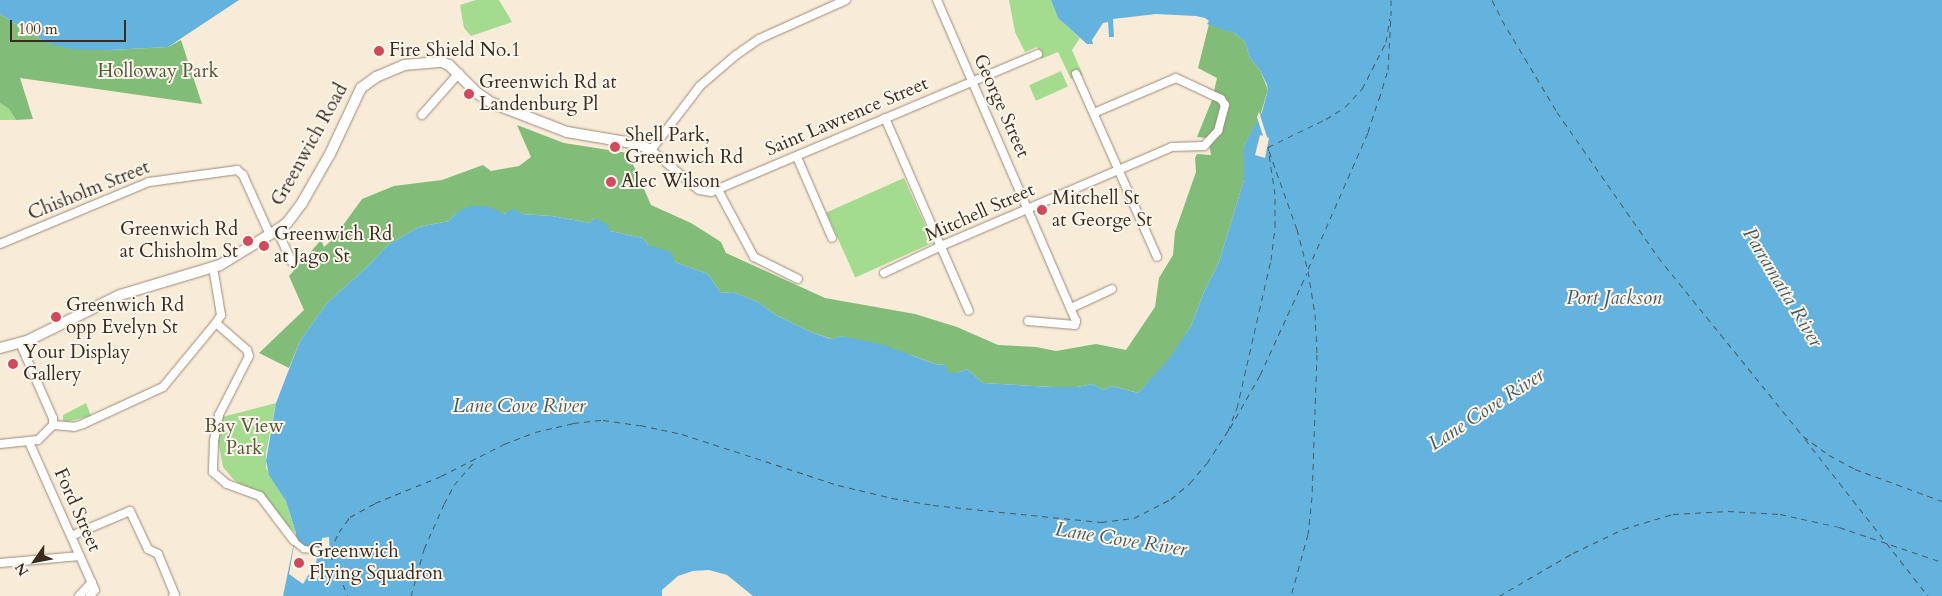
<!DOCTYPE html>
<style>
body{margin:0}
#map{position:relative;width:1942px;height:596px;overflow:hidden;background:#f8ebd7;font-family:Cardo,serif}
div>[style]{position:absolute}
.green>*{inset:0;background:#a3dc8e;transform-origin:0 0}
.forest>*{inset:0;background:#82bc79}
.water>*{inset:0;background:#64b2de}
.pier>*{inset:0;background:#f8ebd7}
.ferry>*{height:1px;margin-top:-0.5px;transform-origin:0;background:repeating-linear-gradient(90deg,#495a61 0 6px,transparent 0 11px)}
.roads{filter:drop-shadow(0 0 1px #9a8a7a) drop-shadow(0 0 1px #9a8a7a)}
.pedestrian>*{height:5.5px;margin:-2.75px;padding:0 2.75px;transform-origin:2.75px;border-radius:2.75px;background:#fff}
.minor>*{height:8px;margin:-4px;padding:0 4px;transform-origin:4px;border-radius:4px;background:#fff}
.tertiary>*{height:10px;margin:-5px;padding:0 5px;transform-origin:5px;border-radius:5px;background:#fff}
.dots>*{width:14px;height:14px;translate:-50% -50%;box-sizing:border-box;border:2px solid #fbf7ec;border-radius:50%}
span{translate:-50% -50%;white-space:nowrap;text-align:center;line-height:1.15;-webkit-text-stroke:4px #fbf7ec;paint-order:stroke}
.poi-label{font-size:19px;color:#3b2a1e}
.left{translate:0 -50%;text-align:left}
.right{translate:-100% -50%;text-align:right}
.park-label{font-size:19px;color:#55563a}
.street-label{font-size:19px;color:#3b2a1e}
.water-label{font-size:20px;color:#495a61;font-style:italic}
.north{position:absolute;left:10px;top:536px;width:50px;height:50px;-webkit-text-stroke:4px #fbf7ec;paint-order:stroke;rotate:237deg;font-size:14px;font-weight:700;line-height:20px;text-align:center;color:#3b2a1e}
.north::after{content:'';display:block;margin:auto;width:18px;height:22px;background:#3b2a1e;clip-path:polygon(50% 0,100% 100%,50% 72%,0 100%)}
.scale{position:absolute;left:10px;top:20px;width:116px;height:22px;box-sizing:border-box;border:2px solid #3b2a1e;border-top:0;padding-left:6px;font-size:15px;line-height:18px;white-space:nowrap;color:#3b2a1e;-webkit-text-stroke:4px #fbf7ec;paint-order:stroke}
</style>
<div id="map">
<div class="green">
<div style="clip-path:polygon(476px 0,499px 0,512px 22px,471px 36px,464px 28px,460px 5px)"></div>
<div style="clip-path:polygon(1009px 0,1051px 0,1058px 18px,1080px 38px,1072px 50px,1083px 75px,1071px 79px,1058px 52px,1041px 59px,1037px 47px,1025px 52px,1015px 32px)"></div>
<div style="left:1061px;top:71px;width:17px;height:35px;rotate:66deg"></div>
<div style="clip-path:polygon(0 103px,9px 109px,16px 120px,0 120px)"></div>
<div style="left:904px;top:178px;width:71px;height:85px;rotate:66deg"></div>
<div style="clip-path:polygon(86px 403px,91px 416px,66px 422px,63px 420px,63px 415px)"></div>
<div style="clip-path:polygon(276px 403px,266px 453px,266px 468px,286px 501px,296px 533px,279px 519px,262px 500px,233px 479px,223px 467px,218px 440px,222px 417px)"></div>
</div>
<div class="forest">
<div style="clip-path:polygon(0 14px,47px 43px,109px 50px,168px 47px,181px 40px,202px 104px,20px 78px,33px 119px,16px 120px,9px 109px,0 103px)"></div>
<div style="clip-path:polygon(1209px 24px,1236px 34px,1245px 42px,1250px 58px,1260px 70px,1268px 90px,1259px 119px,1244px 146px,1244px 180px,1219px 262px,1204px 292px,1191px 326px,1170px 359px,1138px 393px,1112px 386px,1103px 390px,1093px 384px,1077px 387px,1052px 387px,983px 383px,967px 369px,957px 373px,947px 373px,946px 365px,935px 364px,914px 356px,842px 336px,832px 339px,811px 332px,776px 315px,758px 302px,733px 292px,721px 293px,708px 274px,675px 262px,648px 245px,643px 238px,610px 231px,594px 218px,590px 223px,552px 216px,521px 214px,456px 213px,449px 221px,419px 227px,388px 245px,367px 267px,327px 303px,300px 341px,289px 368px,259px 353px,304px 310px,289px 276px,321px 240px,324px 247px,333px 239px,362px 199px,394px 186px,442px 180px,483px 165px,491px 171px,519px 166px,531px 157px,517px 125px,564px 143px,628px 153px,651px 205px,691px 223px,721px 242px,726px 253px,825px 298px,915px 314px,957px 327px,998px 345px,1036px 347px,1056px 351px,1096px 344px,1126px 350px,1155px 307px,1159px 278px,1173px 255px,1175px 232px,1196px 172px,1195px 158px,1197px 154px,1211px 155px,1208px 138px,1197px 137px,1212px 100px,1217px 78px,1198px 68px)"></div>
</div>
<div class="water">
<div style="clip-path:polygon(0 0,239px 0,168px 47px,109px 50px,71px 49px,47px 43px,0 14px)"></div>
<div style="clip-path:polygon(1051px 0,1942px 0,1942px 596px,753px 596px,727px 575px,709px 570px,693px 571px,678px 576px,662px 590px,662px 596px,283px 596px,296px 533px,286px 501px,269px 475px,266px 461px,276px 403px,300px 341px,327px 303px,367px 267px,388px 245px,419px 227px,449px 221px,456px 213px,470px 206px,488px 206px,505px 214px,515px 208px,521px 214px,552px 216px,590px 223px,594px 218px,607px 224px,610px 231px,643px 238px,648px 245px,671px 252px,675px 262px,708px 274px,721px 293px,733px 292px,758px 302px,776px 315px,811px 332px,831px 339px,842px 336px,884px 345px,935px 364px,946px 365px,948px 373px,957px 373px,967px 369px,983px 383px,1052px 387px,1077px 387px,1093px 384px,1103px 390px,1112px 386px,1138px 393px,1169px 359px,1191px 326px,1204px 292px,1219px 262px,1244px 180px,1244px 146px,1262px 112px,1268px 90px,1267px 85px,1260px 70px,1250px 58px,1245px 42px,1236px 34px,1207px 24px,1209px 21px,1205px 18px,1196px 16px,1156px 14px,1113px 19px,1114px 37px,1109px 37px,1108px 22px,1103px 23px,1092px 40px,1093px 44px,1087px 44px,1058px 18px)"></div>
</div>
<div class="pier">
<div style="clip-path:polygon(1259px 112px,1267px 137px,1269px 138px,1265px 158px,1255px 155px,1260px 135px,1263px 136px,1257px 117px)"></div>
<div style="clip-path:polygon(329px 537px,330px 557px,317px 557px,316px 563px,313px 567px,321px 573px,317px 579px,309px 574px,303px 584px,289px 574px,294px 545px,319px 549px,321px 547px,322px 538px)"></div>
</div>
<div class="ferry">
<div style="left:1391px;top:0;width:14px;rotate:90deg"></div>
<div style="left:1492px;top:0;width:22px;rotate:63deg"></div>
<div style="left:1502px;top:20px;width:107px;rotate:59.1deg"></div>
<div style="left:1557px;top:112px;width:177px;rotate:55.1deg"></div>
<div style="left:1658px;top:257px;width:230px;rotate:51deg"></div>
<div style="left:1803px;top:436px;width:32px;rotate:36deg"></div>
<div style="left:1829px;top:455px;width:30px;rotate:28deg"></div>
<div style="left:1855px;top:469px;width:93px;rotate:20.2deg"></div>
<div style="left:1268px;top:147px;width:64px;rotate:-25.8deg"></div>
<div style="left:1326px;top:119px;width:22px;rotate:-32deg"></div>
<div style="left:1345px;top:107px;width:25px;rotate:-47deg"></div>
<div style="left:1362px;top:89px;width:53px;rotate:-62.9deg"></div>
<div style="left:1386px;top:42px;width:24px;rotate:-81deg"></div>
<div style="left:1269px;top:151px;width:83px;rotate:70.3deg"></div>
<div style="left:1297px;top:229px;width:43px;rotate:75.3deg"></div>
<div style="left:1308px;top:271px;width:44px;rotate:80.8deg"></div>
<div style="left:1315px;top:314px;width:40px;rotate:87.1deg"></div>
<div style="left:1317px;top:354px;width:143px;rotate:92deg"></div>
<div style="left:1312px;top:497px;width:37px;rotate:96deg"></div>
<div style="left:1308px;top:534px;width:64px;rotate:105.3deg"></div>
<div style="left:1308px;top:269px;width:150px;rotate:-66.3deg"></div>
<div style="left:1368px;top:132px;width:35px;rotate:-72deg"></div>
<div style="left:1379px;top:99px;width:30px;rotate:-73deg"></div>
<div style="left:1388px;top:70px;width:56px;rotate:-86.9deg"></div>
<div style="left:1230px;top:428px;width:61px;rotate:-60.5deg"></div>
<div style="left:1260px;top:375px;width:112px;rotate:-65.3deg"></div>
<div style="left:1805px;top:439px;width:199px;rotate:51.9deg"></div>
<div style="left:330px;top:551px;width:21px;rotate:-65deg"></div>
<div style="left:339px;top:532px;width:19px;rotate:-54deg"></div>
<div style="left:350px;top:517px;width:29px;rotate:-29deg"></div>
<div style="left:375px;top:503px;width:71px;rotate:-22.2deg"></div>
<div style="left:441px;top:476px;width:71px;rotate:-26.9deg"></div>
<div style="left:504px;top:444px;width:33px;rotate:-21deg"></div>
<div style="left:535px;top:432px;width:39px;rotate:-13deg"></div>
<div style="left:573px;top:423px;width:30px;rotate:-6deg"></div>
<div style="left:603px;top:420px;width:37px;rotate:8deg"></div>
<div style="left:640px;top:425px;width:43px;rotate:12.1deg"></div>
<div style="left:682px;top:434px;width:164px;rotate:18.1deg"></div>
<div style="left:838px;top:485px;width:56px;rotate:13.5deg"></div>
<div style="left:892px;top:498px;width:42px;rotate:9.7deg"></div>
<div style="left:933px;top:505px;width:169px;rotate:5.8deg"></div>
<div style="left:1101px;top:522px;width:33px;rotate:-7deg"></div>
<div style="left:1134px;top:518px;width:42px;rotate:-27.2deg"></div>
<div style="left:1171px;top:499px;width:25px;rotate:-40deg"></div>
<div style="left:1190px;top:483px;width:26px;rotate:-50deg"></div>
<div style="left:1207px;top:463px;width:38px;rotate:-57deg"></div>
<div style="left:1228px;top:431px;width:25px;rotate:-69deg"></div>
<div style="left:1237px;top:408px;width:152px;rotate:-77.1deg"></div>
<div style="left:1271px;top:260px;width:34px;rotate:-83deg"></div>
<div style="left:1275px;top:226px;width:32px;rotate:-90deg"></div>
<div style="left:1275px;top:194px;width:48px;rotate:-98.5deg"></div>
<div style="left:330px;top:554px;width:46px;rotate:66.8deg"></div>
<div style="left:411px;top:596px;width:49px;rotate:-74.5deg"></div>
<div style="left:424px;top:549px;width:49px;rotate:-66deg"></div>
<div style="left:444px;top:504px;width:21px;rotate:-62deg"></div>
<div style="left:454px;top:485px;width:33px;rotate:-49deg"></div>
<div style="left:1499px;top:596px;width:86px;rotate:-30.2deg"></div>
<div style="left:1573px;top:553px;width:55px;rotate:-25.6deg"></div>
<div style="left:1623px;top:529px;width:52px;rotate:-16.7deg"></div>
<div style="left:1673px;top:514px;width:55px;rotate:-3.1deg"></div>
<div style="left:1728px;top:511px;width:52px;rotate:3.3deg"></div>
<div style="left:1780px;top:514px;width:60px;rotate:12.4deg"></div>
<div style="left:1839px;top:527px;width:109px;rotate:18.8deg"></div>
</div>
<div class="roads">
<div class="pedestrian">
<div style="left:294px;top:541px;width:13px;rotate:39deg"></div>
<div style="left:304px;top:549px;width:26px;rotate:7deg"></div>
</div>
<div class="minor">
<div style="left:846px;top:0;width:95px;rotate:155.9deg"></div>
<div style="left:759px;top:39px;width:28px;rotate:145deg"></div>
<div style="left:736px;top:55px;width:48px;rotate:139.3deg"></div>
<div style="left:700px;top:86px;width:81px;rotate:127.4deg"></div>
<div style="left:651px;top:150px;width:62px;rotate:39.8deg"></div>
<div style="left:699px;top:190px;width:12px;rotate:9deg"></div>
<div style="left:711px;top:192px;width:355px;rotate:-22.9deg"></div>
<div style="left:937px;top:0;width:350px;rotate:66.6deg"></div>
<div style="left:1076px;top:321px;width:4px;rotate:104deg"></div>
<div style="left:1075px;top:325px;width:47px;rotate:-175.1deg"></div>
<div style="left:1076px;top:74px;width:200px;rotate:66.1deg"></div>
<div style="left:422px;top:115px;width:56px;rotate:-48.6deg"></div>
<div style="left:885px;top:118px;width:210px;rotate:66.5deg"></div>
<div style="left:797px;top:157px;width:88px;rotate:66.6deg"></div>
<div style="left:718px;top:190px;width:76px;rotate:61.8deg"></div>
<div style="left:754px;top:257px;width:49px;rotate:26.6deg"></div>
<div style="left:277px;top:230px;width:35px;rotate:65deg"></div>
<div style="left:0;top:244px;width:161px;rotate:-22.6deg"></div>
<div style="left:149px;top:182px;width:89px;rotate:-7.8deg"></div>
<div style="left:237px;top:170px;width:8px;rotate:40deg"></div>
<div style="left:243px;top:175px;width:66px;rotate:65.8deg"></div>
<div style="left:213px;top:267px;width:49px;rotate:80.5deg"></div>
<div style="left:221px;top:315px;width:9px;rotate:122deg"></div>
<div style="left:216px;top:323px;width:41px;rotate:41.1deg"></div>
<div style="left:247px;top:350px;width:6px;rotate:72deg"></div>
<div style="left:249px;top:356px;width:66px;rotate:117deg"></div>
<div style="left:219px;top:415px;width:26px;rotate:101deg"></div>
<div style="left:214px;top:441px;width:31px;rotate:92deg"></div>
<div style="left:213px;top:472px;width:18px;rotate:41deg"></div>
<div style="left:227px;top:484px;width:35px;rotate:20deg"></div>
<div style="left:260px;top:496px;width:56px;rotate:52.9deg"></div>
<div style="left:884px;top:273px;width:63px;rotate:-25.3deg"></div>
<div style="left:941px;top:246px;width:251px;rotate:-23.2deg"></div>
<div style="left:1172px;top:147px;width:32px;rotate:-2deg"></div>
<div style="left:1204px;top:146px;width:21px;rotate:-47deg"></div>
<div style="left:1218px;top:131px;width:27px;rotate:-75deg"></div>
<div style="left:1225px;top:105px;width:7px;rotate:-124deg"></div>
<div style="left:1221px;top:99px;width:50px;rotate:-155deg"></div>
<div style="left:1176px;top:78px;width:89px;rotate:156.9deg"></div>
<div style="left:1071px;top:308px;width:45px;rotate:-24.9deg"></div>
<div style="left:20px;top:343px;width:82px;rotate:66.3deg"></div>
<div style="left:53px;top:418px;width:7px;rotate:90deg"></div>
<div style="left:29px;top:442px;width:162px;rotate:66deg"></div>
<div style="left:95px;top:590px;width:8px;rotate:130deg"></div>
<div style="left:0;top:444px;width:38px;rotate:-6deg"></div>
<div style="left:38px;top:440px;width:21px;rotate:-45deg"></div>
<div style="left:53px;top:425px;width:21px;rotate:5deg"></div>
<div style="left:74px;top:427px;width:9px;rotate:-18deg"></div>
<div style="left:83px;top:424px;width:88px;rotate:-24.8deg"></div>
<div style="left:163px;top:387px;width:83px;rotate:-50.4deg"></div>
<div style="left:71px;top:536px;width:64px;rotate:-23deg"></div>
<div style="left:130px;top:511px;width:42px;rotate:64.7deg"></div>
<div style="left:148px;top:549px;width:11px;rotate:27deg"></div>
<div style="left:158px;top:554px;width:44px;rotate:67.5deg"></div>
<div style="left:175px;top:595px;width:2px;rotate:153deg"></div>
<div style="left:0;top:563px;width:80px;rotate:-5deg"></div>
<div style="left:79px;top:596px;width:19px;rotate:-47deg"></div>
</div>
<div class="tertiary">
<div style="left:0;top:348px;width:30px;rotate:-15deg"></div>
<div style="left:29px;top:340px;width:102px;rotate:-26.3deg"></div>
<div style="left:120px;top:295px;width:104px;rotate:-16.7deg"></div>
<div style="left:220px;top:265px;width:67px;rotate:-31.6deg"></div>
<div style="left:277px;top:230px;width:12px;rotate:-35deg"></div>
<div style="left:287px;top:223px;width:25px;rotate:-53deg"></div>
<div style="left:302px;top:203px;width:56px;rotate:-60.3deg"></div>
<div style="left:330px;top:154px;width:73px;rotate:-64.8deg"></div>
<div style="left:361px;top:88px;width:19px;rotate:-36deg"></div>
<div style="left:376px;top:77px;width:30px;rotate:-23deg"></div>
<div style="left:404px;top:65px;width:38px;rotate:-5deg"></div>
<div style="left:442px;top:62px;width:8px;rotate:23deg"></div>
<div style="left:449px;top:65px;width:40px;rotate:45deg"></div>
<div style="left:477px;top:93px;width:18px;rotate:34deg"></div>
<div style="left:492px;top:103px;width:80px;rotate:21.1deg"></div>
<div style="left:567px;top:132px;width:72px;rotate:9.6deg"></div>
<div style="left:638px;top:144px;width:14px;rotate:25deg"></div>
</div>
</div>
<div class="dots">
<div style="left:379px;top:51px;background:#d1495b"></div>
<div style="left:469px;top:94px;background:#d1495b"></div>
<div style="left:615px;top:147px;background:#d1495b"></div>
<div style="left:611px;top:182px;background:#d1495b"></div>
<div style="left:1042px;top:210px;background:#d1495b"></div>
<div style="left:248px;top:241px;background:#d1495b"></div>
<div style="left:264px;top:246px;background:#d1495b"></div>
<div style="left:56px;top:317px;background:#d1495b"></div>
<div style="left:13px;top:364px;background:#d1495b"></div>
<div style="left:299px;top:563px;background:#d1495b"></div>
</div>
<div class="poi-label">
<span class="left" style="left:389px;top:51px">Fire Shield No.1</span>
<span class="left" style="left:479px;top:94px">Greenwich Rd at<br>Landenburg Pl</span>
<span class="left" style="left:625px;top:147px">Shell Park,<br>Greenwich Rd</span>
<span class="left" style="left:621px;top:182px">Alec Wilson</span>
<span class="left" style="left:1052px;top:210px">Mitchell St<br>at George St</span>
<span class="right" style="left:238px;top:241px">Greenwich Rd<br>at Chisholm St</span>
<span class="left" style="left:274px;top:246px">Greenwich Rd<br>at Jago St</span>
<span class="left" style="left:66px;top:317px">Greenwich Rd<br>opp Evelyn St</span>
<span class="left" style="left:23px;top:364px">Your Display<br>Gallery</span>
<span class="left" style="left:309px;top:563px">Greenwich<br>Flying Squadron</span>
</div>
<div class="park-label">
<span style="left:158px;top:72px">Holloway Park</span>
<span style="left:244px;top:438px">Bay View<br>Park</span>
</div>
<div class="street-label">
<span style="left:1001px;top:106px;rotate:66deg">George Street</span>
<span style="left:847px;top:117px;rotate:-23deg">Saint Lawrence Street</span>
<span style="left:310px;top:145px;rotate:-61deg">Greenwich Road</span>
<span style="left:89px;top:191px;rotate:-22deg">Chisholm Street</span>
<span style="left:980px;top:213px;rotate:-24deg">Mitchell Street</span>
<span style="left:77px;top:510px;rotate:66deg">Ford Street</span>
</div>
<div class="water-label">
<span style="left:1783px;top:287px;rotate:59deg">Parramatta River</span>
<span style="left:1614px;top:297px">Port Jackson</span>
<span style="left:519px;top:405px">Lane Cove River</span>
<span style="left:1486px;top:409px;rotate:-33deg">Lane Cove River</span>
<span style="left:1121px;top:539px;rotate:9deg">Lane Cove River</span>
</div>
<div class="north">N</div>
<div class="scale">100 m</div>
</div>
